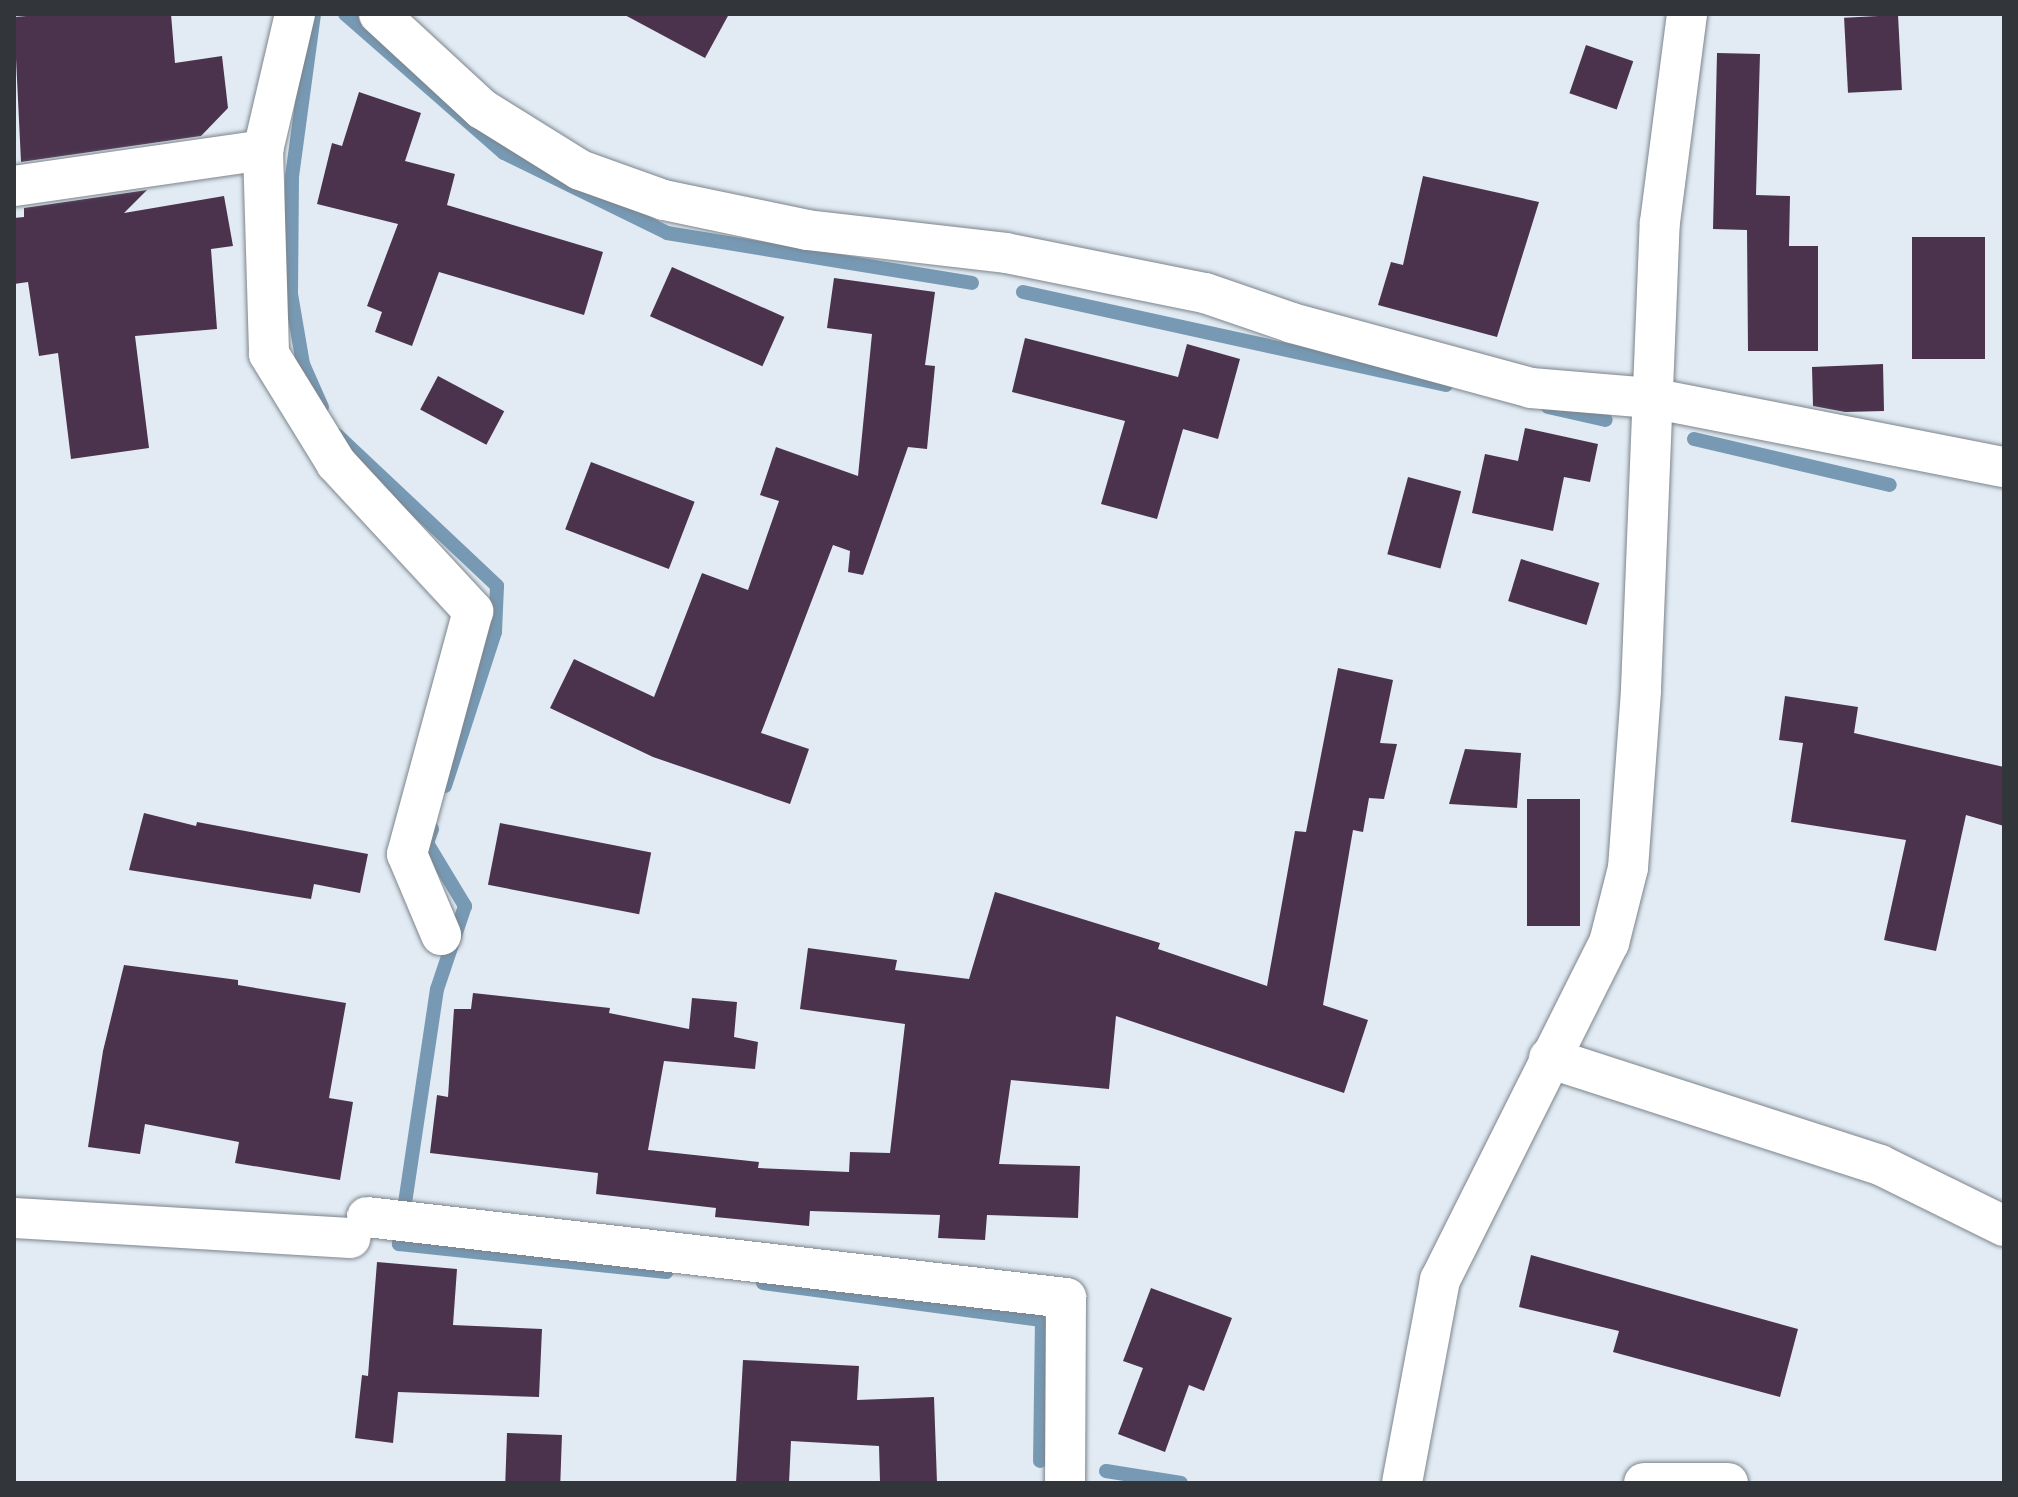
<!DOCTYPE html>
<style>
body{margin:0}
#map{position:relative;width:2018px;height:1497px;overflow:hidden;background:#e2ebf3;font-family:Montserrat,sans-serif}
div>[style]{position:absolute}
.stream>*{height:14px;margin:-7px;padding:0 7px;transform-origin:7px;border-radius:7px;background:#7799b4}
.building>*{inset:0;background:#4b334e;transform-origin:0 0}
.roads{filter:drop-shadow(0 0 2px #7c848c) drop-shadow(0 0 2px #7c848c)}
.street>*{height:40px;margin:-20px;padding:0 20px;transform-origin:20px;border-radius:20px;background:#fff}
span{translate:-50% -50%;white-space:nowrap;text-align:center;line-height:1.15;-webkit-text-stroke:8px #e2ebf3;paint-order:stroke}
.frame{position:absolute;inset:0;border:16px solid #323539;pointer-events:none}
</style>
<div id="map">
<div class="stream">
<i style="left:314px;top:14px;width:164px;rotate:97.7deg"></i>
<i style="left:292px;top:177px;width:117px;rotate:90.5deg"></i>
<i style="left:291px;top:294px;width:71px;rotate:80.3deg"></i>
<i style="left:303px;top:364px;width:47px;rotate:66.2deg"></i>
<i style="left:345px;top:14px;width:211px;rotate:41.2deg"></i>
<i style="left:504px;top:153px;width:182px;rotate:26.1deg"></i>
<i style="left:667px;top:233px;width:309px;rotate:9.3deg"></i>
<i style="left:1023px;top:292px;width:433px;rotate:12.4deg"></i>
<i style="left:1548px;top:407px;width:59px;rotate:12.6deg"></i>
<i style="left:337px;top:435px;width:220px;rotate:43.3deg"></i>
<i style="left:497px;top:586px;width:46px;rotate:92.5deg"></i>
<i style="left:495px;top:632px;width:162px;rotate:108deg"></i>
<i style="left:1694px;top:439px;width:201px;rotate:13.2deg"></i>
<i style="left:432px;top:829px;width:15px;rotate:110deg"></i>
<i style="left:427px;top:843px;width:74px;rotate:58.9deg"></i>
<i style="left:465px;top:906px;width:88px;rotate:108.6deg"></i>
<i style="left:437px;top:989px;width:258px;rotate:98.5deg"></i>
<i style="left:399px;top:1244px;width:269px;rotate:6deg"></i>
<i style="left:763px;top:1283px;width:281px;rotate:7.6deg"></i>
<i style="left:1042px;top:1320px;width:141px;rotate:90.8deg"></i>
<i style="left:1106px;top:1471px;width:76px;rotate:9.1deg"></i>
</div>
<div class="building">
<i style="clip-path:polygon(52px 14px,171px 14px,175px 63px,222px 56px,228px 108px,201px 136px,21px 162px,14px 17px)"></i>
<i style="clip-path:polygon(623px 14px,729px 14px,705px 58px)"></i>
<i style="left:1898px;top:15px;width:75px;height:54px;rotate:87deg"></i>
<i style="left:1586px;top:45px;width:50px;height:51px;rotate:19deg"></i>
<i style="clip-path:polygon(1717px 53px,1760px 54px,1756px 195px,1790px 196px,1789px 246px,1818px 246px,1818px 351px,1748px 351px,1747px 230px,1713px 229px)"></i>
<i style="clip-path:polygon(359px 92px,421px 113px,405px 161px,455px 174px,447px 205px,603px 252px,584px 315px,439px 272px,412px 346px,375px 332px,382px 312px,367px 306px,398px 224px,317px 204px,332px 143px,342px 146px)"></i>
<i style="clip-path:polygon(1423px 176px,1539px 202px,1497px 337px,1378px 305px,1391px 262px,1403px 265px)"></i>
<i style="clip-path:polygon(147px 190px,124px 213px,224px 196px,233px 246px,211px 249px,217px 329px,135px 336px,149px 448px,71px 459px,58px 353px,39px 356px,28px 282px,14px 284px,14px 218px,24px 217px,24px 208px)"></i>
<i style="left:1912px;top:237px;width:73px;height:122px"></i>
<i style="left:672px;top:267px;width:123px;height:54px;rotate:24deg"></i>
<i style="clip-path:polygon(834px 278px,935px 292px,925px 365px,935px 366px,927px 449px,908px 447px,863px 575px,848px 572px,850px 551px,833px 545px,761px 733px,809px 749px,790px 804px,653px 757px,550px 708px,574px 659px,654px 697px,702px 573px,748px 590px,779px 501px,760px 495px,776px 447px,858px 476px,872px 334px,827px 328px)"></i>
<i style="clip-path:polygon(1025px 338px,1178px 377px,1187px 344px,1240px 359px,1218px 439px,1183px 429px,1157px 519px,1101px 504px,1125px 421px,1012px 392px)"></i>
<i style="clip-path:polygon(1883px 364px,1884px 411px,1845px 412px,1813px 406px,1812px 367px)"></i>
<i style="left:438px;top:376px;width:75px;height:38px;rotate:28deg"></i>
<i style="clip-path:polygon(1525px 428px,1598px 444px,1590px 482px,1564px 477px,1553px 531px,1472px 513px,1485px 454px,1518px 461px)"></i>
<i style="left:591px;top:462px;width:111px;height:72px;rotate:21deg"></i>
<i style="left:1408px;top:477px;width:55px;height:80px;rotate:15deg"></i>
<i style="left:1521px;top:559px;width:82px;height:44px;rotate:17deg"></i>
<i style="clip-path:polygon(1338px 668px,1393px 680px,1380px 743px,1397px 744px,1384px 799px,1369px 798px,1363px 832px,1353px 830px,1323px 1005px,1368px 1020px,1344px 1093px,1116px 1016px,1109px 1089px,1011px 1080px,999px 1164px,1080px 1166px,1078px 1218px,987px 1215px,985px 1240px,938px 1238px,940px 1215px,810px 1211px,809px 1226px,715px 1217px,716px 1208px,596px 1194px,598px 1173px,430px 1153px,437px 1095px,448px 1097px,454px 1009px,471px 1009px,473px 993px,610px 1008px,609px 1013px,689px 1029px,692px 998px,737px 1002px,734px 1037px,758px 1042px,755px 1069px,664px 1061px,648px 1150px,759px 1162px,758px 1168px,849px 1172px,850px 1152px,890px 1153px,905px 1024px,800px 1009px,808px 948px,897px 960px,895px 970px,969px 979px,995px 892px,1160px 943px,1158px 949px,1267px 986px,1295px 831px,1306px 832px)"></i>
<i style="clip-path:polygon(1785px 696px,1858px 707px,1854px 733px,2004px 767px,2004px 826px,1966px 815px,1936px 951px,1884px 940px,1906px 840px,1791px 822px,1803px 743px,1779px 740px)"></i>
<i style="clip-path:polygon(1465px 749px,1521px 753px,1517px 808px,1449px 804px)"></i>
<i style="left:1580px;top:799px;width:127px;height:53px;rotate:90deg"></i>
<i style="clip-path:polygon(144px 813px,196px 826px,197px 822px,368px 854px,360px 893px,314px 884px,311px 899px,129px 870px)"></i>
<i style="left:500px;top:823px;width:154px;height:63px;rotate:11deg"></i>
<i style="clip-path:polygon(124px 965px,238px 980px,238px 985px,346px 1003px,329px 1098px,353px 1102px,340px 1180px,235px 1163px,239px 1142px,145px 1124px,140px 1154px,88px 1147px,103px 1051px)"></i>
<i style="clip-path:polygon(1531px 1255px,1798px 1329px,1780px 1397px,1613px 1352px,1619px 1331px,1519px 1307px)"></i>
<i style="clip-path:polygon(377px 1262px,457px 1269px,453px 1325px,542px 1329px,539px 1397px,398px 1392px,393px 1443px,355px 1438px,362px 1375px,368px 1376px)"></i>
<i style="clip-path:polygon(1151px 1288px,1232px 1318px,1204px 1391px,1189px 1385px,1165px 1452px,1118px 1434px,1143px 1368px,1123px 1361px)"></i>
<i style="clip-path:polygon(743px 1360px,859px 1366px,857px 1400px,934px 1397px,937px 1483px,880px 1483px,879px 1446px,791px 1441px,789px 1483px,736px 1483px)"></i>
<i style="left:507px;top:1433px;width:55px;height:50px;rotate:2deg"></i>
</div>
<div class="roads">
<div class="street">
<i style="left:295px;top:14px;width:140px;rotate:103.2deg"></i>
<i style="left:263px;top:150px;width:204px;rotate:88.3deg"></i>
<i style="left:269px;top:354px;width:128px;rotate:58.4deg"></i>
<i style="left:336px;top:463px;width:202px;rotate:47.2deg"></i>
<i style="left:473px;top:611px;width:252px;rotate:105.2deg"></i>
<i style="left:407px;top:854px;width:88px;rotate:67.2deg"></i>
<i style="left:379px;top:14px;width:140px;rotate:42.7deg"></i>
<i style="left:482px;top:109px;width:115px;rotate:31.9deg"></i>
<i style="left:580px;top:170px;width:89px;rotate:19.7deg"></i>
<i style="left:664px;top:200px;width:146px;rotate:11.8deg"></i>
<i style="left:807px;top:230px;width:200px;rotate:6.6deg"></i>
<i style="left:1006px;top:253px;width:203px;rotate:11.4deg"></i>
<i style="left:1205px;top:293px;width:92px;rotate:19deg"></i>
<i style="left:1292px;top:323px;width:248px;rotate:15.2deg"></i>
<i style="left:1531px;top:388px;width:120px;rotate:4.8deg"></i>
<i style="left:1651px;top:398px;width:360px;rotate:11.1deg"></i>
<i style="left:14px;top:186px;width:252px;rotate:-8.2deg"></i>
<i style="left:1549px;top:1058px;width:348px;rotate:17.9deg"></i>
<i style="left:1880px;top:1165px;width:138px;rotate:26.2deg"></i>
<i style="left:367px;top:1217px;width:704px;rotate:6.61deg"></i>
<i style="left:1066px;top:1298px;width:185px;rotate:90.3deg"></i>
<i style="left:14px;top:1218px;width:337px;rotate:3.4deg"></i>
<i style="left:1402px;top:1483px;width:207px;rotate:-79.4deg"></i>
<i style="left:1440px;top:1280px;width:377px;rotate:-63.4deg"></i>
<i style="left:1609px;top:943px;width:77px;rotate:-75.8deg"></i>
<i style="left:1628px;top:868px;width:179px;rotate:-85.8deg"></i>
<i style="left:1641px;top:689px;width:467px;rotate:-87.7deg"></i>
<i style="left:1660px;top:222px;width:210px;rotate:-82.6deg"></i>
<i style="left:1644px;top:1483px;width:84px"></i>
</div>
</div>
<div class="frame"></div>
</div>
